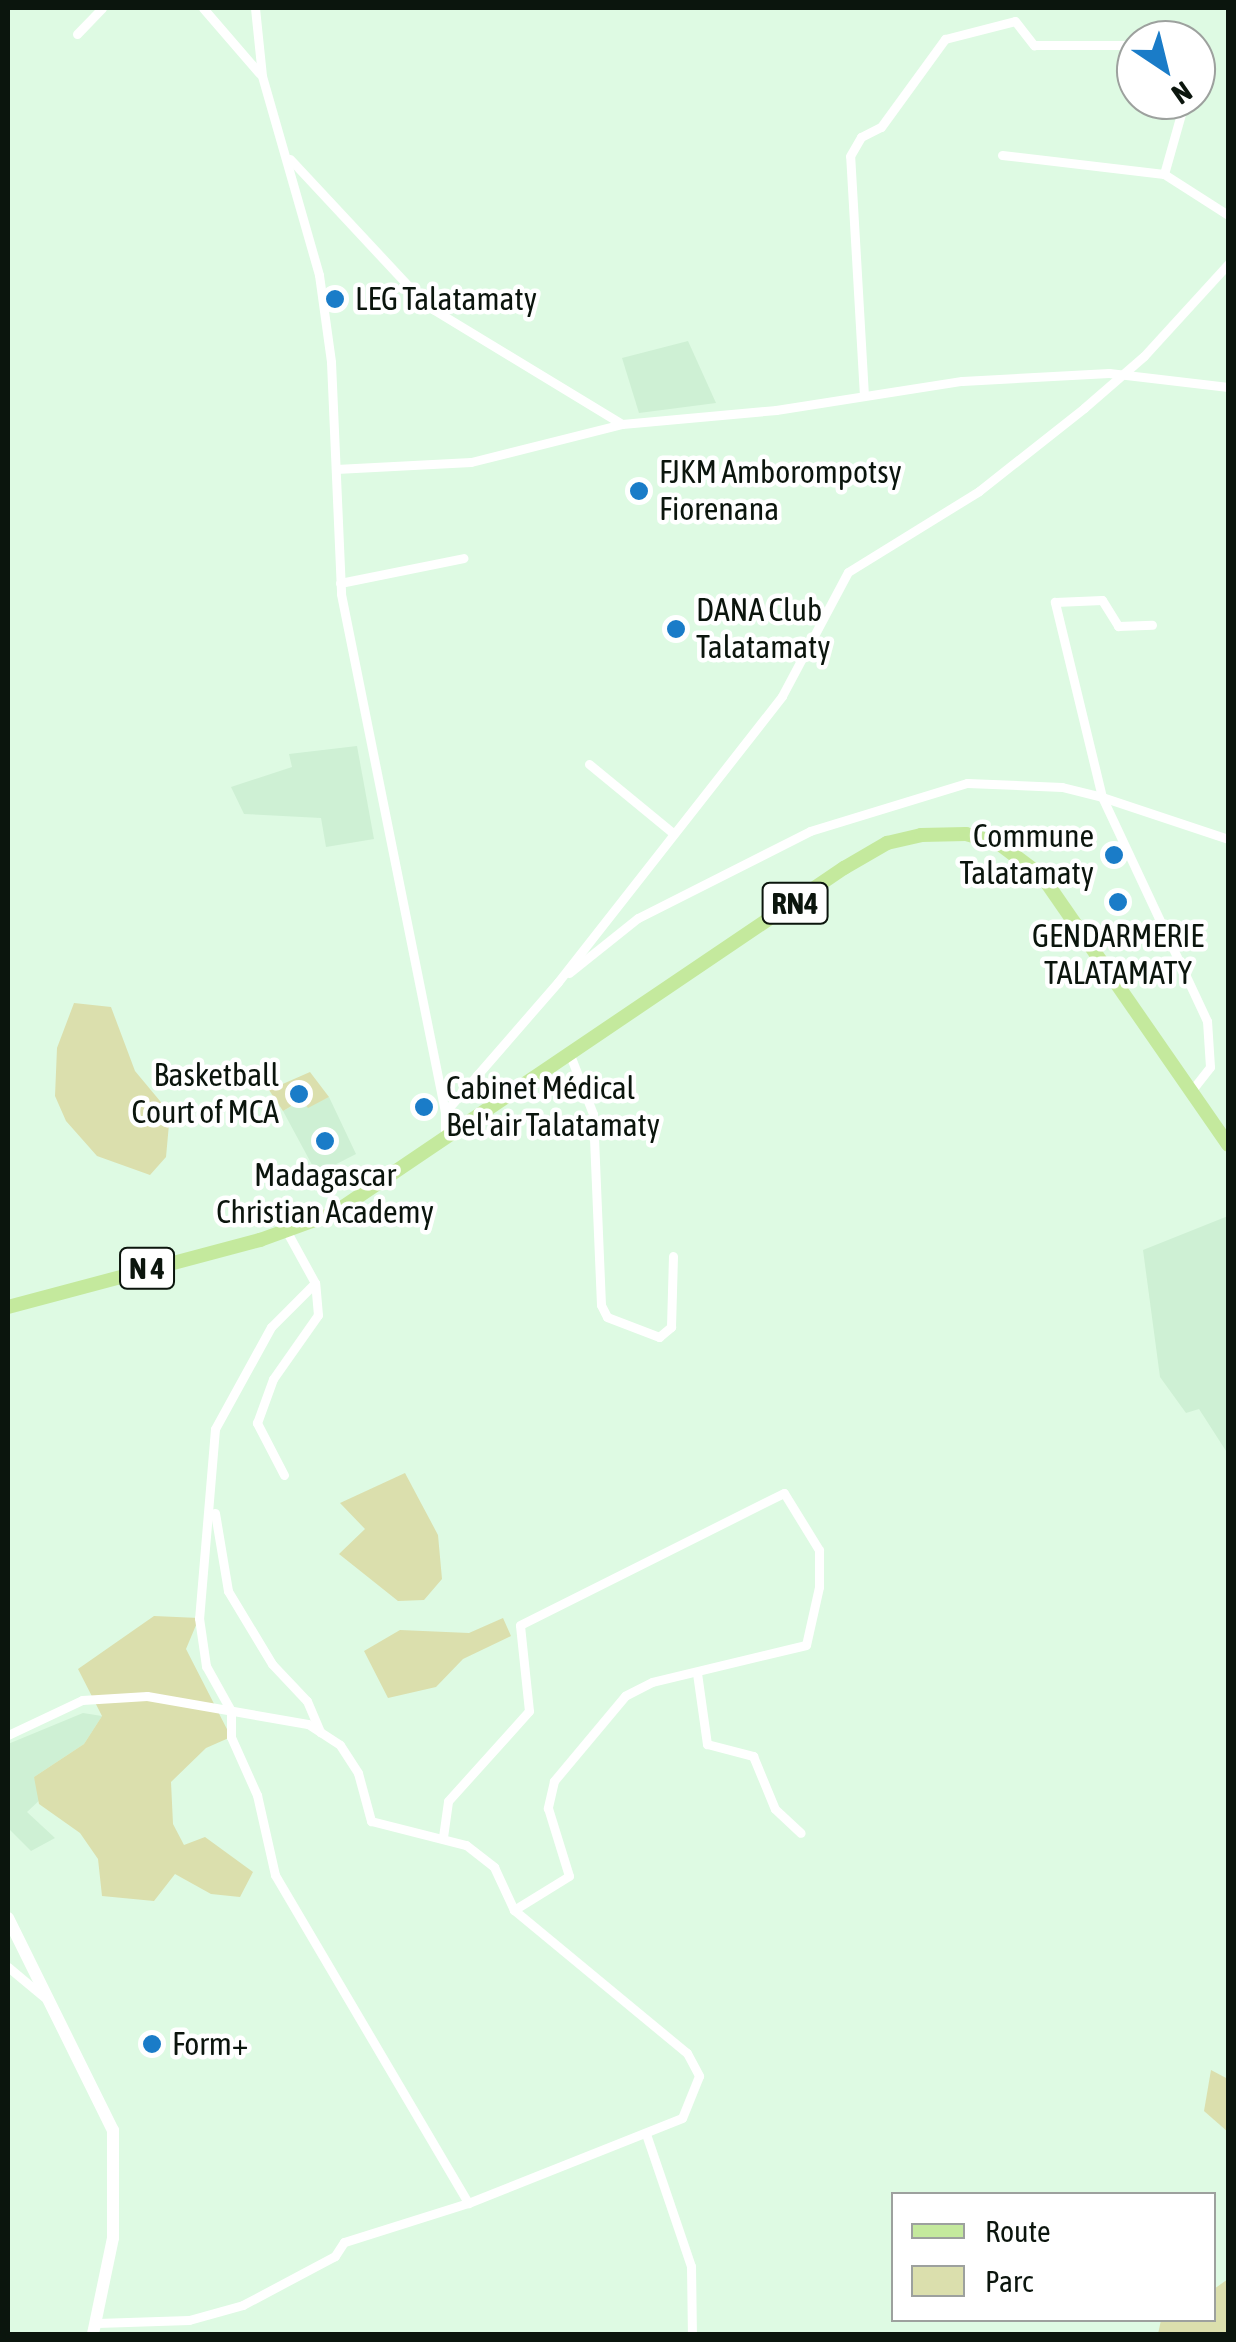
<!DOCTYPE html>
<meta charset="utf-8">
<style>
body{margin:0}
#map{position:relative;width:1236px;height:2342px;overflow:hidden;background:#defae3;font-family:"Asap Condensed",sans-serif}
div>[style]{position:absolute}
.built>*{inset:0;background:#cef0d4}
.green>*{inset:0;background:#dbdfad}
.minor>*{height:9px;margin:-4.5px;padding:0 4.5px;transform-origin:4.5px;border-radius:4.5px;background:#fff}
.secondary>*{height:12px;margin:-6px;padding:0 6px;transform-origin:6px;border-radius:6px;background:#fff}
.primary>*{height:14px;margin:-7px;padding:0 7px;transform-origin:7px;border-radius:7px;background:#c4e99d}
.dots>*{width:28px;height:28px;translate:-50% -50%;box-sizing:border-box;border:5px solid #fff;border-radius:50%}
span{translate:-50% -50%;white-space:nowrap;text-align:center;line-height:1.15;-webkit-text-stroke:9px #fff;paint-order:stroke}
.shield-label span{padding:2px 8px;background:#fff;border:2px solid;border-radius:8px;-webkit-text-stroke-width:0}
.shield-label{font-size:30px;color:#0b150d;font-weight:700}
.poi-label{font-size:32px;color:#0b150d}
.left{translate:0 -50%;text-align:left}
.right{translate:-100% -50%;text-align:right}
.frame{position:absolute;inset:0;border:10px solid #0b150d;pointer-events:none}
.legend{position:absolute;left:891px;top:2192px;width:325px;height:130px;box-sizing:border-box;background:#fff;border:2px solid #9da19e;margin:0;padding:12px 18px;list-style:none;font-size:30px;color:#0b150d}
.legend li{display:flex;align-items:center;gap:20px;height:50px}
.legend b{width:50px;border:2px solid #9da19e}
.north{position:absolute;left:1116px;top:20px;width:100px;height:100px;box-sizing:border-box;background:#fff;border:2px solid #9da19e;border-radius:50%;rotate:145deg;font-size:28px;font-weight:700;line-height:40px;text-align:center;color:#0b150d}
.north::after{content:'';display:block;margin:auto;width:35px;height:45px;background:#1a7cc8;clip-path:polygon(50% 0,100% 100%,50% 72%,0 100%)}
</style>
<div id="map">
<div class="built">
<i style="clip-path:polygon(688px 341px,716px 403px,639px 413px,622px 358px)"></i>
<i style="clip-path:polygon(357px 746px,374px 839px,326px 847px,321px 818px,244px 814px,231px 787px,292px 767px,289px 754px)"></i>
<i style="clip-path:polygon(329px 1097px,356px 1154px,317px 1174px,283px 1111px,303px 1100px,308px 1107px)"></i>
<i style="clip-path:polygon(1228px 1216px,1228px 1454px,1199px 1409px,1186px 1413px,1160px 1377px,1143px 1250px)"></i>
<i style="clip-path:polygon(83px 1713px,102px 1716px,84px 1744px,34px 1777px,44px 1796px,27px 1812px,55px 1838px,31px 1851px,8px 1828px,8px 1744px)"></i>
</div>
<div class="green">
<i style="clip-path:polygon(74px 1003px,111px 1007px,135px 1071px,170px 1113px,166px 1157px,150px 1175px,97px 1156px,66px 1121px,55px 1096px,57px 1048px)"></i>
<i style="clip-path:polygon(310px 1072px,329px 1097px,308px 1108px,302px 1100px,283px 1111px,269px 1090px)"></i>
<i style="clip-path:polygon(405px 1473px,438px 1535px,442px 1579px,424px 1600px,398px 1601px,339px 1554px,365px 1529px,340px 1503px)"></i>
<i style="clip-path:polygon(154px 1616px,199px 1618px,186px 1649px,231px 1737px,206px 1748px,171px 1782px,173px 1824px,184px 1845px,205px 1837px,253px 1872px,240px 1897px,211px 1894px,175px 1874px,154px 1901px,102px 1896px,98px 1859px,80px 1833px,39px 1804px,34px 1777px,84px 1744px,102px 1716px,78px 1669px)"></i>
<i style="clip-path:polygon(503px 1618px,511px 1636px,463px 1659px,436px 1687px,388px 1698px,364px 1651px,400px 1630px,469px 1633px)"></i>
<i style="clip-path:polygon(1211px 2070px,1228px 2079px,1228px 2132px,1204px 2111px)"></i>
<i style="clip-path:polygon(1228px 2279px,1228px 2334px,1158px 2334px,1161px 2320px,1214px 2320px,1214px 2289px)"></i>
</div>
<div class="minor">
<i style="left:203px;top:8px;width:87px;rotate:49.2deg"></i>
<i style="left:255px;top:8px;width:68px;rotate:84.1deg"></i>
<i style="left:262px;top:76px;width:207px;rotate:74deg"></i>
<i style="left:319px;top:275px;width:88px;rotate:82.1deg"></i>
<i style="left:331px;top:362px;width:232px;rotate:87.5deg"></i>
<i style="left:341px;top:594px;width:528px;rotate:78.65deg"></i>
<i style="left:77px;top:34px;width:36px;rotate:-46deg"></i>
<i style="left:1196px;top:42px;width:9px;rotate:90deg"></i>
<i style="left:1002px;top:155px;width:163px;rotate:6.7deg"></i>
<i style="left:1164px;top:174px;width:76px;rotate:32.6deg"></i>
<i style="left:290px;top:159px;width:200px;rotate:47deg"></i>
<i style="left:426px;top:305px;width:229px;rotate:31.3deg"></i>
<i style="left:622px;top:424px;width:155px;rotate:-5.2deg"></i>
<i style="left:776px;top:410px;width:188px;rotate:-8.9deg"></i>
<i style="left:962px;top:381px;width:147px;rotate:-3.1deg"></i>
<i style="left:1109px;top:373px;width:120px;rotate:6.7deg"></i>
<i style="left:1164px;top:174px;width:77px;rotate:-74.2deg"></i>
<i style="left:864px;top:396px;width:240px;rotate:-93.3deg"></i>
<i style="left:850px;top:156px;width:22px;rotate:-60deg"></i>
<i style="left:861px;top:137px;width:22px;rotate:-27deg"></i>
<i style="left:881px;top:127px;width:109px;rotate:-54deg"></i>
<i style="left:945px;top:39px;width:72px;rotate:-14.4deg"></i>
<i style="left:1015px;top:21px;width:31px;rotate:52deg"></i>
<i style="left:1034px;top:45px;width:102px"></i>
<i style="left:336px;top:469px;width:135px;rotate:-3deg"></i>
<i style="left:471px;top:462px;width:156px;rotate:-14.1deg"></i>
<i style="left:340px;top:583px;width:126px;rotate:-11.4deg"></i>
<i style="left:589px;top:764px;width:109px;rotate:39.4deg"></i>
<i style="left:1102px;top:797px;width:201px;rotate:-103.6deg"></i>
<i style="left:1055px;top:602px;width:47px;rotate:-2.4deg"></i>
<i style="left:1102px;top:600px;width:31px;rotate:58deg"></i>
<i style="left:1118px;top:626px;width:34px;rotate:-2deg"></i>
<i style="left:569px;top:973px;width:88px;rotate:-38.6deg"></i>
<i style="left:638px;top:918px;width:193px;rotate:-26.8deg"></i>
<i style="left:810px;top:831px;width:164px;rotate:-17deg"></i>
<i style="left:967px;top:783px;width:95px;rotate:2.4deg"></i>
<i style="left:1062px;top:787px;width:41px;rotate:14deg"></i>
<i style="left:570px;top:1055px;width:63px;rotate:68.7deg"></i>
<i style="left:593px;top:1114px;width:191px;rotate:87.6deg"></i>
<i style="left:601px;top:1305px;width:13px;rotate:63deg"></i>
<i style="left:607px;top:1317px;width:56px;rotate:21deg"></i>
<i style="left:659px;top:1337px;width:16px;rotate:-40deg"></i>
<i style="left:671px;top:1327px;width:71px;rotate:-88.4deg"></i>
<i style="left:1192px;top:1090px;width:29px;rotate:-52deg"></i>
<i style="left:1210px;top:1067px;width:46px;rotate:-93.7deg"></i>
<i style="left:1207px;top:1021px;width:247px;rotate:-115.1deg"></i>
<i style="left:1102px;top:797px;width:133px;rotate:18.4deg"></i>
<i style="left:445px;top:1139px;width:27px;rotate:-90deg"></i>
<i style="left:445px;top:1112px;width:172px;rotate:-49deg"></i>
<i style="left:558px;top:982px;width:363px;rotate:-51.9deg"></i>
<i style="left:782px;top:696px;width:140px;rotate:-62deg"></i>
<i style="left:848px;top:572px;width:154px;rotate:-31.7deg"></i>
<i style="left:979px;top:491px;width:134px;rotate:-38.3deg"></i>
<i style="left:1084px;top:408px;width:79px;rotate:-40.9deg"></i>
<i style="left:1144px;top:356px;width:125px;rotate:-47.6deg"></i>
<i style="left:287px;top:1232px;width:58px;rotate:61.2deg"></i>
<i style="left:315px;top:1283px;width:62px;rotate:135deg"></i>
<i style="left:271px;top:1327px;width:116px;rotate:118.8deg"></i>
<i style="left:215px;top:1429px;width:190px;rotate:94.8deg"></i>
<i style="left:199px;top:1618px;width:49px;rotate:81.7deg"></i>
<i style="left:206px;top:1666px;width:51px;rotate:60.9deg"></i>
<i style="left:231px;top:1711px;width:26px;rotate:90deg"></i>
<i style="left:231px;top:1737px;width:64px;rotate:65.9deg"></i>
<i style="left:257px;top:1795px;width:82px;rotate:77.3deg"></i>
<i style="left:275px;top:1875px;width:381px;rotate:59.5deg"></i>
<i style="left:284px;top:1475px;width:59px;rotate:-117.4deg"></i>
<i style="left:257px;top:1423px;width:47px;rotate:-70deg"></i>
<i style="left:273px;top:1379px;width:78px;rotate:-54.9deg"></i>
<i style="left:318px;top:1315px;width:32px;rotate:-95deg"></i>
<i style="left:215px;top:1513px;width:79px;rotate:80.5deg"></i>
<i style="left:228px;top:1591px;width:85px;rotate:58.9deg"></i>
<i style="left:272px;top:1664px;width:51px;rotate:46.6deg"></i>
<i style="left:307px;top:1701px;width:34px;rotate:67deg"></i>
<i style="left:697px;top:1673px;width:72px;rotate:82deg"></i>
<i style="left:707px;top:1744px;width:48px;rotate:14.6deg"></i>
<i style="left:753px;top:1756px;width:57px;rotate:67.5deg"></i>
<i style="left:775px;top:1809px;width:35px;rotate:43deg"></i>
<i style="left:8px;top:1735px;width:82px;rotate:-25.3deg"></i>
<i style="left:82px;top:1700px;width:65px;rotate:-3.5deg"></i>
<i style="left:147px;top:1696px;width:163px;rotate:9.9deg"></i>
<i style="left:308px;top:1724px;width:38px;rotate:33deg"></i>
<i style="left:340px;top:1745px;width:33px;rotate:57deg"></i>
<i style="left:358px;top:1773px;width:50px;rotate:74.8deg"></i>
<i style="left:371px;top:1821px;width:98px;rotate:14.2deg"></i>
<i style="left:466px;top:1845px;width:36px;rotate:38deg"></i>
<i style="left:494px;top:1867px;width:47px;rotate:65.1deg"></i>
<i style="left:514px;top:1910px;width:224px;rotate:39.6deg"></i>
<i style="left:687px;top:2053px;width:26px;rotate:62deg"></i>
<i style="left:699px;top:2076px;width:45px;rotate:112deg"></i>
<i style="left:682px;top:2118px;width:230px;rotate:158.3deg"></i>
<i style="left:468px;top:2203px;width:130px;rotate:162.5deg"></i>
<i style="left:344px;top:2242px;width:17px;rotate:123deg"></i>
<i style="left:335px;top:2256px;width:104px;rotate:152deg"></i>
<i style="left:243px;top:2305px;width:56px;rotate:164.5deg"></i>
<i style="left:189px;top:2320px;width:92px;rotate:178.1deg"></i>
<i style="left:443px;top:1837px;width:36px;rotate:-82deg"></i>
<i style="left:448px;top:1801px;width:121px;rotate:-48deg"></i>
<i style="left:529px;top:1711px;width:86px;rotate:-96deg"></i>
<i style="left:520px;top:1625px;width:295px;rotate:-26.6deg"></i>
<i style="left:784px;top:1493px;width:67px;rotate:58.4deg"></i>
<i style="left:819px;top:1550px;width:37px;rotate:90deg"></i>
<i style="left:819px;top:1587px;width:59px;rotate:102.6deg"></i>
<i style="left:806px;top:1645px;width:158px;rotate:166.5deg"></i>
<i style="left:652px;top:1682px;width:30px;rotate:153deg"></i>
<i style="left:625px;top:1696px;width:111px;rotate:129.9deg"></i>
<i style="left:554px;top:1781px;width:28px;rotate:103deg"></i>
<i style="left:548px;top:1808px;width:71px;rotate:72.8deg"></i>
<i style="left:569px;top:1876px;width:65px;rotate:148.3deg"></i>
<i style="left:8px;top:1967px;width:47px;rotate:39.8deg"></i>
<i style="left:646px;top:2134px;width:139px;rotate:71.2deg"></i>
<i style="left:691px;top:2266px;width:68px;rotate:89.2deg"></i>
</div>
<div class="secondary">
<i style="left:8px;top:1918px;width:237px;rotate:63.7deg"></i>
<i style="left:113px;top:2130px;width:108px;rotate:90deg"></i>
<i style="left:113px;top:2238px;width:98px;rotate:101.8deg"></i>
</div>
<div class="primary">
<i style="left:8px;top:1307px;width:261px;rotate:-14.9deg"></i>
<i style="left:260px;top:1240px;width:79px;rotate:-20deg"></i>
<i style="left:334px;top:1213px;width:616px;rotate:-34.08deg"></i>
<i style="left:844px;top:868px;width:50px;rotate:-30.2deg"></i>
<i style="left:887px;top:843px;width:35px;rotate:-13deg"></i>
<i style="left:921px;top:835px;width:45px;rotate:-1.3deg"></i>
<i style="left:966px;top:834px;width:33px;rotate:16deg"></i>
<i style="left:998px;top:843px;width:55px;rotate:36.9deg"></i>
<i style="left:1042px;top:876px;width:327px;rotate:55.3deg"></i>
</div>
<div class="dots">
<i style="left:335px;top:299px;background:#1a7cc8"></i>
<i style="left:639px;top:491px;background:#1a7cc8"></i>
<i style="left:676px;top:629px;background:#1a7cc8"></i>
<i style="left:1114px;top:855px;background:#1a7cc8"></i>
<i style="left:1118px;top:902px;background:#1a7cc8"></i>
<i style="left:299px;top:1094px;background:#1a7cc8"></i>
<i style="left:424px;top:1107px;background:#1a7cc8"></i>
<i style="left:325px;top:1141px;background:#1a7cc8"></i>
<i style="left:152px;top:2044px;background:#1a7cc8"></i>
</div>
<div class="shield-label">
<span style="left:795px;top:903px">RN4</span>
<span style="left:147px;top:1268px">N 4</span>
</div>
<div class="poi-label">
<span class="left" style="left:355px;top:299px">LEG Talatamaty</span>
<span class="left" style="left:659px;top:491px">FJKM Amborompotsy<br>Fiorenana</span>
<span class="left" style="left:696px;top:629px">DANA Club<br>Talatamaty</span>
<span class="right" style="left:1094px;top:855px">Commune<br>Talatamaty</span>
<span style="left:1118px;top:955px">GENDARMERIE<br>TALATAMATY</span>
<span class="right" style="left:279px;top:1094px">Basketball<br>Court of MCA</span>
<span class="left" style="left:446px;top:1107px">Cabinet Médical<br>Bel'air Talatamaty</span>
<span style="left:325px;top:1194px">Madagascar<br>Christian Academy</span>
<span class="left" style="left:172px;top:2044px">Form+</span>
</div>
<div class="frame"></div>
<ul class="legend">
<li><b style="height:12px;background:#c4e99d"></b>Route</li>
<li><b style="height:28px;background:#dbdfad"></b>Parc</li>
</ul>
<div class="north">N</div>
</div>
